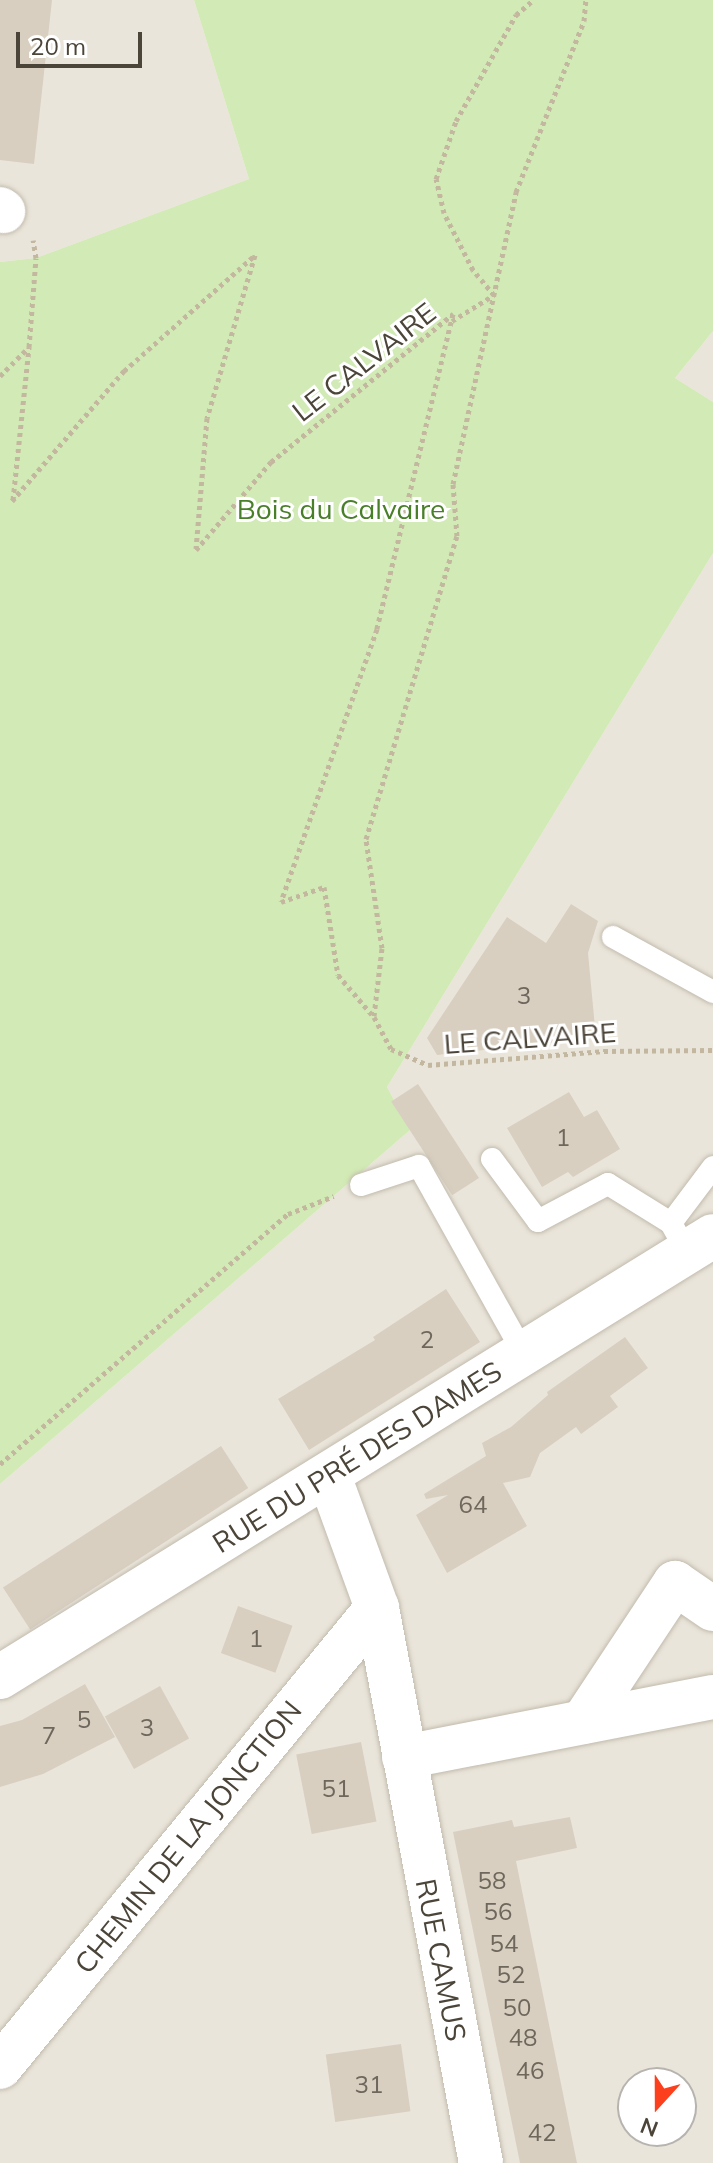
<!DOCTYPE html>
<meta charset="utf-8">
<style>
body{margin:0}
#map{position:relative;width:713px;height:2163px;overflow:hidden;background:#f6f3ec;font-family:Mulish,sans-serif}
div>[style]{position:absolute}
.residential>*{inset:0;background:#eae5da}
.green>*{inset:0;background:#d2eab5}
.building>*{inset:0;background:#d8cfc1;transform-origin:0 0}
.path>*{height:5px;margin-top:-2.5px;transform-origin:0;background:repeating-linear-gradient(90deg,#c4b79f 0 4px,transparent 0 8px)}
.roads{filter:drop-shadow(0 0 2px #c2bbae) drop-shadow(0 0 2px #c2bbae)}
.service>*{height:22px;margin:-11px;padding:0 11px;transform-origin:11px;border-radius:11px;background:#fff}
.minor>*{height:44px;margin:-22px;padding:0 22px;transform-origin:22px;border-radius:22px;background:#fff}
span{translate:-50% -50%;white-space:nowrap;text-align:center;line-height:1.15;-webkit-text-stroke:6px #fff;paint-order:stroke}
.number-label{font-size:24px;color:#6e675b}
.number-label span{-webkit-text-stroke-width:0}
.street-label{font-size:28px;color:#4b4439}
.park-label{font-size:28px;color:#4a7f2a}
.north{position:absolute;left:617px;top:2067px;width:80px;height:80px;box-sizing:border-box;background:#fff;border:2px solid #b7b4b0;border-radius:50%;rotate:201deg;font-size:22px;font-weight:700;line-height:32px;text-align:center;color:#4b4439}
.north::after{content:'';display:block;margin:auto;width:28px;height:36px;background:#fc3f1d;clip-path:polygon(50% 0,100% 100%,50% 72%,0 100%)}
.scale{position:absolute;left:16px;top:32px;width:126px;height:36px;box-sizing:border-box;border:4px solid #4b4439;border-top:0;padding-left:10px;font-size:24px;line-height:28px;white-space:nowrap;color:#4b4439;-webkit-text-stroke:6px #fff;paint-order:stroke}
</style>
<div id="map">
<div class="residential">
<i style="clip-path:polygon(0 0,194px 0,249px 179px,36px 258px,0 262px)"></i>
<i style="clip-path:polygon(713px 331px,713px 402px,675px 378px)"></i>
<i style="clip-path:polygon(evenodd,713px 553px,713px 2163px,0 2163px,0 1484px,410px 1130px,387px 1087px,713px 553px,633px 2083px,681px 2083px,681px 2131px,633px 2131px,633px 2083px)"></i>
</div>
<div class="green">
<i style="clip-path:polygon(194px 0,713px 0,713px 331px,675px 378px,713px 402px,713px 553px,387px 1087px,410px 1130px,0 1484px,0 262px,36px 258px,249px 179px)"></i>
</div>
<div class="building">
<i style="clip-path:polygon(0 0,52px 0,34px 164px,0 160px)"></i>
<i style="clip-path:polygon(571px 904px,598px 921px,588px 953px,596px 1038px,437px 1055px,427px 1038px,507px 917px,546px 943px)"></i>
<i style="left:418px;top:1084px;width:112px;height:32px;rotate:57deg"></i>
<i style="clip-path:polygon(569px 1092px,584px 1117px,597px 1110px,620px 1149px,573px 1177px,568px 1172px,542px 1187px,507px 1128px)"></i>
<i style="clip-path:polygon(446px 1289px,480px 1342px,309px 1450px,278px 1399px,375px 1340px,373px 1337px)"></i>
<i style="clip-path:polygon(625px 1337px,648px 1368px,610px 1396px,618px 1407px,581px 1434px,576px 1427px,540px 1453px,530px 1477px,503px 1483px,527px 1526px,447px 1573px,416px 1515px,448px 1495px,426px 1499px,424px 1494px,486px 1456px,482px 1443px,511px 1427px,548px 1395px,547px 1392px)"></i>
<i style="left:221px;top:1446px;width:50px;height:260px;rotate:57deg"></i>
<i style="left:238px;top:1606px;width:58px;height:50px;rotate:20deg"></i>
<i style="clip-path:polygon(85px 1684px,115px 1737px,43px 1774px,0 1787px,0 1726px,22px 1720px)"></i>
<i style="left:160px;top:1686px;width:60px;height:63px;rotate:61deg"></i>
<i style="left:361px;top:1742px;width:81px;height:66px;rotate:79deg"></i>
<i style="clip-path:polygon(570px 1817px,577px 1848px,516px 1861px,577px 2163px,520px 2163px,453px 1832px,512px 1820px,514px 1827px)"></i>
<i style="left:401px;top:2044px;width:68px;height:76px;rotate:82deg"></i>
</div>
<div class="path">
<i style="left:452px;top:321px;width:49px;rotate:-31.8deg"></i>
<i style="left:494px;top:295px;width:33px;rotate:-130deg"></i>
<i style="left:473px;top:270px;width:64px;rotate:-117deg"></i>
<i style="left:444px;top:213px;width:35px;rotate:-103deg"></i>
<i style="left:436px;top:179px;width:61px;rotate:-71deg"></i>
<i style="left:456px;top:121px;width:122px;rotate:-60.5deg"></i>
<i style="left:516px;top:15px;width:23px;rotate:-41deg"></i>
<i style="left:0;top:376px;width:41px;rotate:-45deg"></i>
<i style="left:13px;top:500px;width:154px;rotate:-84deg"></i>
<i style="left:29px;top:347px;width:89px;rotate:-85.5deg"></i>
<i style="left:36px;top:258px;width:18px;rotate:-99deg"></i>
<i style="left:12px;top:501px;width:172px;rotate:-49.3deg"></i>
<i style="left:124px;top:371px;width:175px;rotate:-41.5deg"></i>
<i style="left:255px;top:255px;width:170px;rotate:106.4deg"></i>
<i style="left:207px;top:418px;width:131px;rotate:94.8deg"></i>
<i style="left:196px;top:550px;width:116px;rotate:-49.6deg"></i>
<i style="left:271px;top:462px;width:235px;rotate:-39.1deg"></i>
<i style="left:453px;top:314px;width:324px;rotate:103.6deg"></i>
<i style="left:377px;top:629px;width:289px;rotate:109.4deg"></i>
<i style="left:281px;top:902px;width:46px;rotate:-19.2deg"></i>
<i style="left:324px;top:887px;width:89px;rotate:81deg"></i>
<i style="left:338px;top:975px;width:55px;rotate:49.4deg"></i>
<i style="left:374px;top:1017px;width:36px;rotate:62deg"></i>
<i style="left:391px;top:1049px;width:40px;rotate:23.4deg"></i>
<i style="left:428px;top:1065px;width:177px;rotate:-4.5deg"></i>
<i style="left:604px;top:1051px;width:109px;rotate:-0.5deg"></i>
<i style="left:374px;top:1016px;width:68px;rotate:-83.3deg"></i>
<i style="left:382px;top:948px;width:110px;rotate:-98.4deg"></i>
<i style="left:366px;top:839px;width:316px;rotate:-73.3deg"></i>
<i style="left:457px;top:536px;width:52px;rotate:-94.4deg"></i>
<i style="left:453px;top:484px;width:299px;rotate:-77.8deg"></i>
<i style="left:516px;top:192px;width:184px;rotate:-68.3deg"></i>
<i style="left:584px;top:21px;width:21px;rotate:-85deg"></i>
<i style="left:0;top:1464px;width:381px;rotate:-41deg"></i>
<i style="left:288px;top:1214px;width:49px;rotate:-21.4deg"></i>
</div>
<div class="roads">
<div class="service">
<i style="left:613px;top:937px;width:114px;rotate:28.8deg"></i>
<i style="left:492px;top:1159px;width:77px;rotate:53.4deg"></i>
<i style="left:538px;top:1221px;width:79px;rotate:-27.9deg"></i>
<i style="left:608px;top:1184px;width:74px;rotate:31.8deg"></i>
<i style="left:361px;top:1185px;width:61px;rotate:-18.1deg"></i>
<i style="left:419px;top:1166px;width:215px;rotate:60.8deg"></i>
<i style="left:677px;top:1234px;width:13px;rotate:-119deg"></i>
<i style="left:671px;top:1223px;width:70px;rotate:-53.1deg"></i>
</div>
<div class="minor">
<i style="left:0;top:209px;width:4px;rotate:34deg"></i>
<i style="left:329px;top:1476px;width:140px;rotate:70deg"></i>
<i style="left:377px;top:1608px;width:565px;rotate:79.39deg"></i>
<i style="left:0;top:1677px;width:838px;rotate:-31.74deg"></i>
<i style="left:583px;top:1722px;width:167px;rotate:-56.5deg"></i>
<i style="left:675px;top:1583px;width:46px;rotate:34.4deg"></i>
<i style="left:404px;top:1757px;width:315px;rotate:-11deg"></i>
<i style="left:0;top:2067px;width:594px;rotate:-50.6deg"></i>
</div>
</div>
<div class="number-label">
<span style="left:524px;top:996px">3</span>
<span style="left:563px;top:1138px">1</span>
<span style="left:427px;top:1340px">2</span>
<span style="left:473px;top:1505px">64</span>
<span style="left:256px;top:1639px">1</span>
<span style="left:84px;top:1720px">5</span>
<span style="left:147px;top:1728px">3</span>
<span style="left:49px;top:1736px">7</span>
<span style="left:336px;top:1789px">51</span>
<span style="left:492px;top:1881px">58</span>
<span style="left:498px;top:1912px">56</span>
<span style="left:504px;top:1944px">54</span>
<span style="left:511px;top:1975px">52</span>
<span style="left:517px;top:2008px">50</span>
<span style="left:523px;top:2038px">48</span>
<span style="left:530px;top:2071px">46</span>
<span style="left:369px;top:2085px">31</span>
<span style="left:542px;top:2133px">42</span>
</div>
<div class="street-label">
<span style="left:364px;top:362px;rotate:-38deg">LE CALVAIRE</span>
<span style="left:530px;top:1038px;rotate:-4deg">LE CALVAIRE</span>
<span style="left:357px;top:1457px;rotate:-32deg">RUE DU PRÉ DES DAMES</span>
<span style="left:188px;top:1837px;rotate:-51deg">CHEMIN DE LA JONCTION</span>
<span style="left:441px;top:1960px;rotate:79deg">RUE CAMUS</span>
</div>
<div class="park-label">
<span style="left:341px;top:509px">Bois du Calvaire</span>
</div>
<div class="north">N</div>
<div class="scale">20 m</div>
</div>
